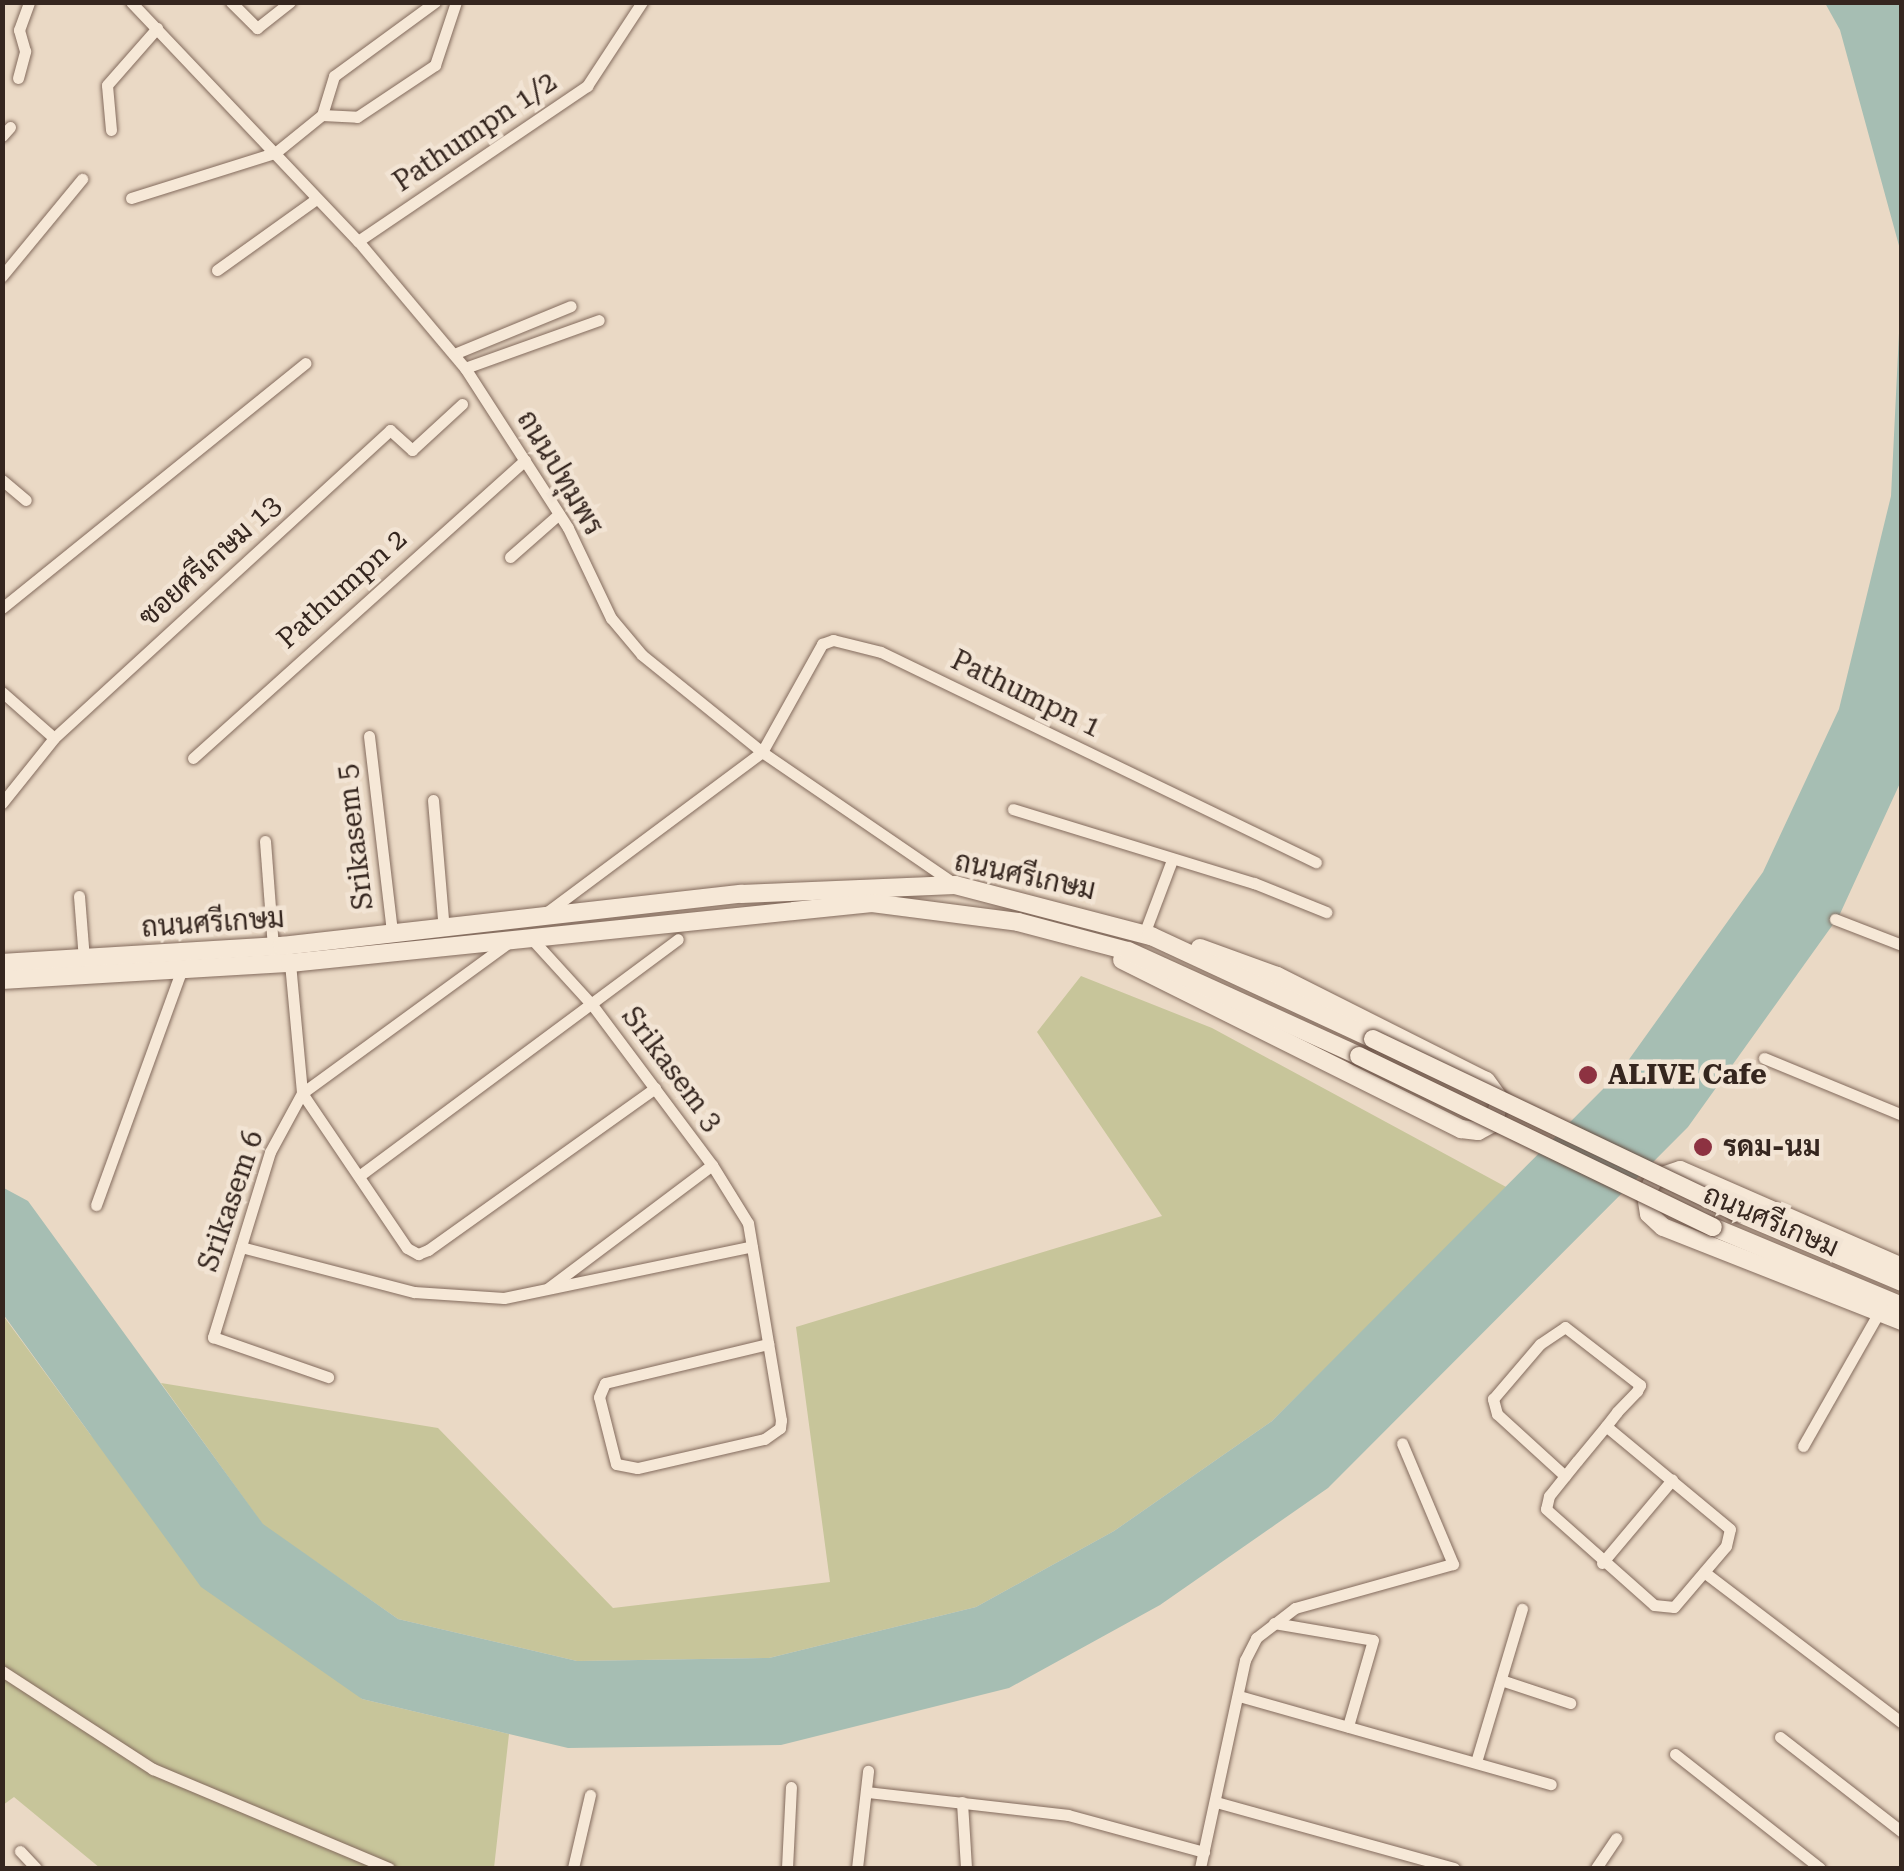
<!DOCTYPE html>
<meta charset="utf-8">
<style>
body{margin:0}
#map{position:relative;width:1904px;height:1871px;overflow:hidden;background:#ead9c5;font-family:"Roboto Serif",Sarabun,serif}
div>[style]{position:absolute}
.green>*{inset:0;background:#c7c59a}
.water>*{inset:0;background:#a6beb3}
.roads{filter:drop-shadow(0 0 2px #836b5d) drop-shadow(0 0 2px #836b5d)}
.minor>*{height:11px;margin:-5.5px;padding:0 5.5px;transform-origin:5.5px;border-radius:5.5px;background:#f6e8d7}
.secondary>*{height:18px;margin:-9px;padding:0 9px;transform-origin:9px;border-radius:9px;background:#f6e8d7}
.bridges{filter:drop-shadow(0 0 2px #654c40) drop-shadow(0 0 2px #654c40)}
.secondary-bridge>*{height:18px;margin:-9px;padding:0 9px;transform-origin:9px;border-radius:9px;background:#f6e8d7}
.dots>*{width:28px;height:28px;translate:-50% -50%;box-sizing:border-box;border:5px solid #f2e4d4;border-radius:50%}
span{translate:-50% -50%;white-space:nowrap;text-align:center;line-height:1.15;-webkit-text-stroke:9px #f2e4d4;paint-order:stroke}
.street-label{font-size:28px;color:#35261f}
.poi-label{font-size:28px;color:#35261f;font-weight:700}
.left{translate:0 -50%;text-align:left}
.frame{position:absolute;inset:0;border:5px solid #35261f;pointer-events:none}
</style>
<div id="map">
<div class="green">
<i style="clip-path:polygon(1081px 976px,1212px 1028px,1508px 1188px,1272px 1421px,1114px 1531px,976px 1607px,769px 1658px,577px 1661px,398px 1619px,263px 1525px,161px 1383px,438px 1428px,613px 1608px,830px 1582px,796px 1327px,1162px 1216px,1037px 1032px)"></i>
<i style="clip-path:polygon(2px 1314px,90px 1434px,362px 1699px,509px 1734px,494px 1868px,100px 1868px,14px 1797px,3px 1805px)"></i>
</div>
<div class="water">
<i style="clip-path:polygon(1825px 3px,1901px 3px,1901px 253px,1840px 30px)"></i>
<i style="clip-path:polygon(1901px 292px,1901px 781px,1839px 916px,1688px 1127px,1328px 1488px,1160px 1605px,1009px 1688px,781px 1745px,568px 1748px,362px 1699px,201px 1587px,3px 1314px,2px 1187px,28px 1201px,263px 1524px,398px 1619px,577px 1661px,769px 1658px,976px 1607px,1114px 1531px,1272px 1421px,1620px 1072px,1763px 872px,1839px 709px,1891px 496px)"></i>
</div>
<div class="roads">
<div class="minor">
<i style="left:131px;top:2px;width:330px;rotate:46.5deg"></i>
<i style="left:358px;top:241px;width:166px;rotate:49.9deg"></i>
<i style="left:465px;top:368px;width:190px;rotate:57.2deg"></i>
<i style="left:568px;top:528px;width:100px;rotate:64.5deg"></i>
<i style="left:611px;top:618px;width:48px;rotate:50deg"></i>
<i style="left:642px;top:655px;width:154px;rotate:38.9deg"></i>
<i style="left:762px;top:752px;width:232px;rotate:34.4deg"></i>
<i style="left:231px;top:2px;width:37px;rotate:45deg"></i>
<i style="left:257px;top:28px;width:42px;rotate:-38.2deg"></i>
<i style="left:18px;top:78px;width:28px;rotate:-75deg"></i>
<i style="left:25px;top:51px;width:22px;rotate:-106deg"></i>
<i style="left:19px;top:30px;width:30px;rotate:-70deg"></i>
<i style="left:322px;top:115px;width:35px;rotate:3deg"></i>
<i style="left:357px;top:117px;width:94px;rotate:-33.7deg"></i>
<i style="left:435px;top:65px;width:66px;rotate:-71.6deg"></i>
<i style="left:111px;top:130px;width:45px;rotate:-95.1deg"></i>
<i style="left:107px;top:85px;width:76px;rotate:-48.7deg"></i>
<i style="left:2px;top:136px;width:12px;rotate:-48deg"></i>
<i style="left:131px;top:198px;width:151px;rotate:-17.4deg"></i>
<i style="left:275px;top:153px;width:60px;rotate:-39deg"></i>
<i style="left:322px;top:115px;width:41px;rotate:-72.9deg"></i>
<i style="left:334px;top:76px;width:125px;rotate:-36.2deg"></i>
<i style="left:358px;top:241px;width:277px;rotate:-34.1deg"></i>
<i style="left:587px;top:86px;width:100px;rotate:-56.8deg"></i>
<i style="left:217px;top:270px;width:122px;rotate:-35.6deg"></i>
<i style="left:2px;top:276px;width:126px;rotate:-50.5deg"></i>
<i style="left:454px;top:354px;width:126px;rotate:-22.3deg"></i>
<i style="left:465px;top:368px;width:142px;rotate:-19.7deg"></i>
<i style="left:2px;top:480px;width:31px;rotate:40deg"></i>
<i style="left:510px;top:557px;width:65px;rotate:-41.3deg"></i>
<i style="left:2px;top:608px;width:390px;rotate:-38.9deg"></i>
<i style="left:2px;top:692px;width:69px;rotate:41.5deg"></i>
<i style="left:369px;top:736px;width:197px;rotate:83.3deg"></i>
<i style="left:193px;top:758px;width:446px;rotate:-41.9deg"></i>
<i style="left:433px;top:800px;width:130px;rotate:85.2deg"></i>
<i style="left:2px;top:803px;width:83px;rotate:-51.3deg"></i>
<i style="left:54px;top:738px;width:456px;rotate:-42.5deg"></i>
<i style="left:390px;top:430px;width:30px;rotate:42deg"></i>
<i style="left:412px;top:450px;width:68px;rotate:-42.6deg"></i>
<i style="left:1013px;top:809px;width:252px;rotate:17.1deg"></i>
<i style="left:1254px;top:883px;width:78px;rotate:21.9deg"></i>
<i style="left:265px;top:841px;width:106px;rotate:85.7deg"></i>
<i style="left:79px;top:896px;width:63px;rotate:85.5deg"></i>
<i style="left:546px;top:913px;width:269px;rotate:-36.7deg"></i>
<i style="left:762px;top:752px;width:124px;rotate:-60.9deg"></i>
<i style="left:822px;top:644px;width:12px;rotate:-20deg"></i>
<i style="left:833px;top:640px;width:49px;rotate:14deg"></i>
<i style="left:881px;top:652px;width:483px;rotate:25.8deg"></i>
<i style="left:1835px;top:919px;width:72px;rotate:21.2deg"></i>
<i style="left:1144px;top:934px;width:79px;rotate:-69.3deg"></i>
<i style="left:531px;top:938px;width:92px;rotate:47.6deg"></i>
<i style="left:593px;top:1006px;width:199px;rotate:53.2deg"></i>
<i style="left:712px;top:1165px;width:205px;rotate:143.1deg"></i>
<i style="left:508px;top:943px;width:255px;rotate:143.9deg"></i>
<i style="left:302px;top:1093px;width:187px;rotate:55.9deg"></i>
<i style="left:407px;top:1248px;width:13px;rotate:29deg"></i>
<i style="left:418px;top:1254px;width:11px;rotate:-22deg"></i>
<i style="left:428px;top:1250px;width:279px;rotate:-35.5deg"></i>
<i style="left:290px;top:963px;width:131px;rotate:84.7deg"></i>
<i style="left:302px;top:1093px;width:67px;rotate:118.5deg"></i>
<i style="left:270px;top:1152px;width:194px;rotate:107.1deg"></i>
<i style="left:213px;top:1337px;width:122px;rotate:19.2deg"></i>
<i style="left:1764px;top:1058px;width:149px;rotate:22.4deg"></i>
<i style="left:712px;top:1165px;width:68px;rotate:58.2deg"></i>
<i style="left:748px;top:1223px;width:200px;rotate:80.5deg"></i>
<i style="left:781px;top:1420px;width:8px;rotate:97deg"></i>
<i style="left:780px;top:1428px;width:19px;rotate:145deg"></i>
<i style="left:764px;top:1439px;width:130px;rotate:167.1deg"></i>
<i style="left:637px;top:1468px;width:21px;rotate:-169deg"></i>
<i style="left:616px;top:1464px;width:69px;rotate:-104.2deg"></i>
<i style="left:599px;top:1397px;width:15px;rotate:-67deg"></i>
<i style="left:605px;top:1383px;width:168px;rotate:-13.5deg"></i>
<i style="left:359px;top:1176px;width:397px;rotate:-36.6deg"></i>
<i style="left:96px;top:1205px;width:249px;rotate:-70deg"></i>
<i style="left:241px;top:1247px;width:179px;rotate:14.6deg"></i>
<i style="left:414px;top:1292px;width:90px;rotate:3.8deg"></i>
<i style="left:504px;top:1298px;width:253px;rotate:-11.8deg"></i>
<i style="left:1803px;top:1446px;width:152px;rotate:-60.4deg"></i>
<i style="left:1565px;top:1476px;width:92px;rotate:-137.6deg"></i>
<i style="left:1497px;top:1414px;width:16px;rotate:-105deg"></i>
<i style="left:1493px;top:1399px;width:72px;rotate:-49.5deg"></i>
<i style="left:1540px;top:1344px;width:30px;rotate:-34deg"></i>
<i style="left:1565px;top:1327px;width:95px;rotate:37.7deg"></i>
<i style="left:1640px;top:1385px;width:7px;rotate:117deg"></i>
<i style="left:1637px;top:1391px;width:29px;rotate:134deg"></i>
<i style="left:1617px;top:1412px;width:18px;rotate:128deg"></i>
<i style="left:1606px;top:1426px;width:45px;rotate:129.6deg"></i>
<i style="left:1577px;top:1461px;width:45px;rotate:128.7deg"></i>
<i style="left:1549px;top:1496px;width:13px;rotate:103deg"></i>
<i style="left:1546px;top:1509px;width:144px;rotate:41.6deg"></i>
<i style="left:1654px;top:1605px;width:20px;rotate:6deg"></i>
<i style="left:1674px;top:1607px;width:80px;rotate:-49.6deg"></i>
<i style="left:1726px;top:1546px;width:17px;rotate:-77deg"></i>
<i style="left:1730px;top:1529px;width:161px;rotate:-140.3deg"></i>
<i style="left:1602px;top:1563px;width:109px;rotate:-49.9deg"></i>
<i style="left:1704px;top:1572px;width:249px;rotate:37.3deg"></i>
<i style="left:1274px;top:1623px;width:100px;rotate:9.7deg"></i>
<i style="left:1373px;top:1640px;width:90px;rotate:106.2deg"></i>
<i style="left:2px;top:1671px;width:180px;rotate:33deg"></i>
<i style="left:153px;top:1769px;width:256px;rotate:22.8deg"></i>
<i style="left:1501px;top:1680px;width:73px;rotate:18.4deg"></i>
<i style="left:1239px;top:1696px;width:324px;rotate:15.8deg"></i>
<i style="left:1780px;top:1737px;width:155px;rotate:37.9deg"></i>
<i style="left:1675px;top:1754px;width:184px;rotate:38.2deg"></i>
<i style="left:1476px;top:1762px;width:160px;rotate:-73.3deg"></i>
<i style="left:867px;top:1792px;width:202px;rotate:6.5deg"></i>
<i style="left:1068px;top:1815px;width:141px;rotate:15.2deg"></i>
<i style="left:962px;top:1802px;width:66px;rotate:86.5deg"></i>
<i style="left:1216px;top:1802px;width:247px;rotate:15.5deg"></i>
<i style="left:20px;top:1851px;width:23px;rotate:47deg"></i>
<i style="left:573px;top:1868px;width:75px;rotate:-76.9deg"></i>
<i style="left:787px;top:1868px;width:81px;rotate:-87.2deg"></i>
<i style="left:857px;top:1868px;width:98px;rotate:-83.5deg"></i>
<i style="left:1200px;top:1868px;width:213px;rotate:-77.8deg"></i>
<i style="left:1245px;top:1660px;width:25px;rotate:-63deg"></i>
<i style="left:1256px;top:1638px;width:49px;rotate:-37.6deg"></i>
<i style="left:1295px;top:1608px;width:164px;rotate:-15.6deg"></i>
<i style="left:1453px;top:1564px;width:131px;rotate:-112.9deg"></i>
<i style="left:1596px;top:1868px;width:36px;rotate:-56deg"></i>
</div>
<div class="secondary">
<i style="left:1122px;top:960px;width:379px;rotate:26.5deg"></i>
<i style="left:1461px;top:1129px;width:17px;rotate:7deg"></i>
<i style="left:1478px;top:1131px;width:17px;rotate:-28deg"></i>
<i style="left:1493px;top:1123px;width:24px;rotate:-73deg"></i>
<i style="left:1500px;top:1100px;width:24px;rotate:-126deg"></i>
<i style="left:1486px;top:1081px;width:234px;rotate:-153.3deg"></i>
<i style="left:1277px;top:976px;width:82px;rotate:-160deg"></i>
<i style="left:2px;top:963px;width:281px;rotate:-3.5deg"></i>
<i style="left:282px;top:946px;width:462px;rotate:-6.5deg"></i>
<i style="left:741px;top:894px;width:214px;rotate:-2.4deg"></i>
<i style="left:955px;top:885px;width:203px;rotate:14.6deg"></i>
<i style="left:1151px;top:936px;width:245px;rotate:24.9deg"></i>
<i style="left:2px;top:980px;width:289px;rotate:-3.4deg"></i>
<i style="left:290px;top:963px;width:585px;rotate:-5.89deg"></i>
<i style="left:872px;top:903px;width:147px;rotate:7.4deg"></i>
<i style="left:1018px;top:922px;width:114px;rotate:14.8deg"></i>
<i style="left:1128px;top:951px;width:254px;rotate:24.4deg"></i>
<i style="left:1736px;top:1212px;width:180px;rotate:22.9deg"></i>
<i style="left:1713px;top:1227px;width:205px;rotate:22.7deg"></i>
<i style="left:1902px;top:1267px;width:242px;rotate:-156.4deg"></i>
<i style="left:1680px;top:1170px;width:28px;rotate:161deg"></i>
<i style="left:1654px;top:1179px;width:18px;rotate:117deg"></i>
<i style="left:1646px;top:1195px;width:19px;rotate:81deg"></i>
<i style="left:1649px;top:1214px;width:19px;rotate:43deg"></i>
<i style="left:1663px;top:1227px;width:257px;rotate:21.5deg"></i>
</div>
</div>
<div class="bridges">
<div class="secondary-bridge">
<i style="left:1373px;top:1039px;width:402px;rotate:25.5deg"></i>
<i style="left:1359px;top:1056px;width:393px;rotate:25.8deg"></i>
</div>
</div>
<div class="dots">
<i style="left:1588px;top:1075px;background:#8d3241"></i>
<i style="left:1703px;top:1147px;background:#8d3241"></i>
</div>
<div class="street-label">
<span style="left:475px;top:132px;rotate:-34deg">Pathumpn 1/2</span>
<span style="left:560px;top:473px;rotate:59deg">ถนนปทุมพร</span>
<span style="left:210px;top:561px;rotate:-42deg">ซอยศรีเกษม 13</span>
<span style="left:342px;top:589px;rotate:-42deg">Pathumpn 2</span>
<span style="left:1026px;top:694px;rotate:26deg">Pathumpn 1</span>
<span style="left:355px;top:837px;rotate:-97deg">Srikasem 5</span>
<span style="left:1025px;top:876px;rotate:12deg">ถนนศรีเกษม</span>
<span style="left:213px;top:923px;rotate:-4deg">ถนนศรีเกษม</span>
<span style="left:672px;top:1069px;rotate:53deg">Srikasem 3</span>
<span style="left:231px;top:1201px;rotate:-71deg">Srikasem 6</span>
<span style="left:1771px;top:1221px;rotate:23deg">ถนนศรีเกษม</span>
</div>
<div class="poi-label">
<span class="left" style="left:1608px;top:1075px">ALIVE Cafe</span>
<span class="left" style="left:1723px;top:1147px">รดม-นม</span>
</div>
<div class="frame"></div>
</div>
